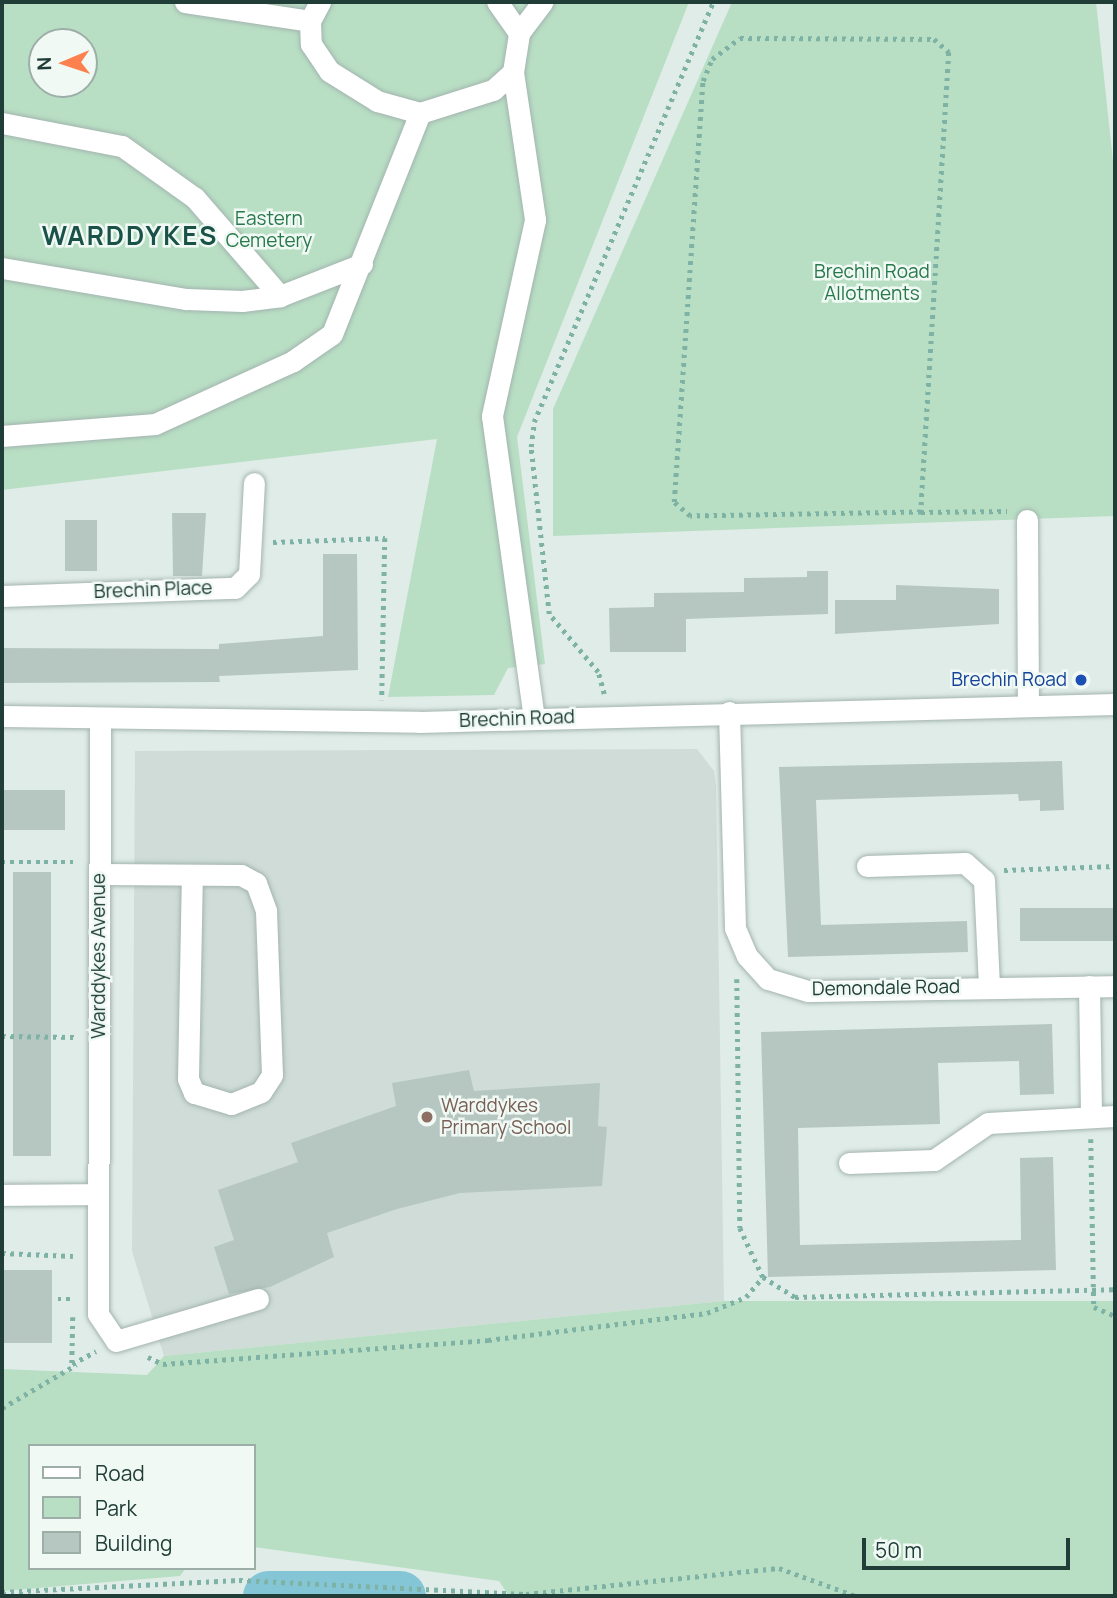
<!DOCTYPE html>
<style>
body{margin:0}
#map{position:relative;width:1117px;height:1598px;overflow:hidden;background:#e0ece8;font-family:Manrope,sans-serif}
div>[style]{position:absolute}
.built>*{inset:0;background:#cfdcd7}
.green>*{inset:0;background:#b8dfc4}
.river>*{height:51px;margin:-25.5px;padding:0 25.5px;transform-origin:25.5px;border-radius:25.5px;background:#84c6d6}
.building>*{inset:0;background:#b6c7c1;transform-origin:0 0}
.path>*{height:4.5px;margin-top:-2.25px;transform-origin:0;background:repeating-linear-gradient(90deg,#7eb2a4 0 3.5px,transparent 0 8.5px)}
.roads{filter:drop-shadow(0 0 2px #a3b4af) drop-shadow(0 0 2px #a3b4af)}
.minor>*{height:21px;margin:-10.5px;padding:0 10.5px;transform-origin:10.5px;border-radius:10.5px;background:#fff}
.dots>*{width:19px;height:19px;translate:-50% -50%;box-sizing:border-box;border:4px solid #f1f9f5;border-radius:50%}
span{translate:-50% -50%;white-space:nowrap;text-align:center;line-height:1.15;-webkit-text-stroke:5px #f1f9f5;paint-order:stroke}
.park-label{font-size:19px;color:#27784a}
.street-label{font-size:19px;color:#203e37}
.transit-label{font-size:19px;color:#164399}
.right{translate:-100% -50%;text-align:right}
.education-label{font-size:19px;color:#785e54}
.left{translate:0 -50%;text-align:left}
.district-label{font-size:26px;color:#1a5247;font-weight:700;letter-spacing:2px}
.frame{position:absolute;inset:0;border:4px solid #203e37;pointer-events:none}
.legend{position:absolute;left:28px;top:1444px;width:228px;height:126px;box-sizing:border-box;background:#f1f9f5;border:2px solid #9daea9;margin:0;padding:9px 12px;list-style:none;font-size:21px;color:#203e37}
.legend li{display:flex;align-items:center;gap:14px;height:35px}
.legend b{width:35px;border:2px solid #9daea9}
.north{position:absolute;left:28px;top:28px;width:70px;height:70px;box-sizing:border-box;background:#f1f9f5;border:2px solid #9daea9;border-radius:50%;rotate:268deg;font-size:19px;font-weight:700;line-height:28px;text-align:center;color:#203e37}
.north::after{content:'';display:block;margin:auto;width:24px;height:32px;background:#fc814f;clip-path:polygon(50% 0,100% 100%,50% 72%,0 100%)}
.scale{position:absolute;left:862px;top:1538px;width:208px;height:32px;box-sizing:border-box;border:4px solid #203e37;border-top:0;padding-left:9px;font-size:21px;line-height:24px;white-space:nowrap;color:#203e37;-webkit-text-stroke:5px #f1f9f5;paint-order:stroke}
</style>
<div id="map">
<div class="built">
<i style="clip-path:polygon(697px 749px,714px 771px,716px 786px,724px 1301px,164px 1356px,132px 1251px,135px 751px)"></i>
</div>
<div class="green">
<i style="clip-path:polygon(evenodd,2px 2px,689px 2px,517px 437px,545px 664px,508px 668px,494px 695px,388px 697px,437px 439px,2px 490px,2px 2px,42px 42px,84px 42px,84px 84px,42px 84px,42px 42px)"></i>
<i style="clip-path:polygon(732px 2px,1096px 2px,1115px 180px,1115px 516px,553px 536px,553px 409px)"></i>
<i style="clip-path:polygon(724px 1301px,1115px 1301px,1115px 1596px,509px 1596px,499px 1581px,254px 1547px,254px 1446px,30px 1446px,30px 1568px,186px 1568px,180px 1576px,2px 1591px,2px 1369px,147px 1375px,164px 1356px)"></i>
</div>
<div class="river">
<i style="left:268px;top:1596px;width:132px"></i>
</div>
<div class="building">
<i style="clip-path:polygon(172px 513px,206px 513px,202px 576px,173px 576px)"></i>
<i style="left:65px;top:520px;width:32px;height:51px"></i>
<i style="clip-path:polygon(323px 554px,357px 554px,358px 670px,219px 676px,220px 682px,2px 683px,2px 648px,219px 649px,219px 644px,323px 636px)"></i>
<i style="clip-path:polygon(807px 571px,828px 571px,828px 614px,686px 619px,686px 652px,610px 652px,609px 608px,654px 607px,654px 593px,744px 592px,744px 578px,807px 577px)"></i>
<i style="clip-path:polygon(896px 585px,999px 589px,999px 624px,835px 634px,835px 600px,896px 600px)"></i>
<i style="clip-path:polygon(1062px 761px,1064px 810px,1040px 811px,1040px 800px,1019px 801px,1018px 794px,816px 800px,821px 925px,967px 921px,968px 952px,788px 957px,779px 767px)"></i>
<i style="left:2px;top:790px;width:63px;height:40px"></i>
<i style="left:13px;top:872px;width:38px;height:284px"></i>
<i style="left:1115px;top:908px;width:33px;height:95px;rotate:90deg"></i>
<i style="clip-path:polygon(1052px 1024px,1054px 1094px,1020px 1095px,1019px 1061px,938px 1063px,940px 1124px,798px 1128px,800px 1245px,1021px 1240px,1020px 1158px,1053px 1157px,1056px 1270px,768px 1277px,761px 1032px)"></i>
<i style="clip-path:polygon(469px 1070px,474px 1091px,600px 1083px,598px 1126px,607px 1127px,602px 1186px,460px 1193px,397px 1209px,327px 1233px,334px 1257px,270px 1287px,229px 1294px,214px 1247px,234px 1240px,218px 1190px,298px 1162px,291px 1143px,396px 1106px,392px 1083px)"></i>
<i style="left:2px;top:1270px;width:50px;height:73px"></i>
</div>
<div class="path">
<i style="left:921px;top:512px;width:231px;rotate:179deg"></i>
<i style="left:690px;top:516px;width:21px;rotate:-139deg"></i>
<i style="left:674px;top:502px;width:422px;rotate:-86.1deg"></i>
<i style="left:703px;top:81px;width:24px;rotate:-68deg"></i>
<i style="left:712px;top:59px;width:35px;rotate:-37deg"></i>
<i style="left:740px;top:38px;width:194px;rotate:0.3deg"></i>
<i style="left:934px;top:39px;width:20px;rotate:41deg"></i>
<i style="left:949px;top:52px;width:461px;rotate:93.5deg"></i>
<i style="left:921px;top:512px;width:86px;rotate:-0.7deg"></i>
<i style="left:273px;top:542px;width:112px;rotate:-2deg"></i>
<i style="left:385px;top:538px;width:162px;rotate:91.1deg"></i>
<i style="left:604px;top:694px;width:23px;rotate:-105deg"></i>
<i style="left:598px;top:672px;width:76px;rotate:-130.2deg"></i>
<i style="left:549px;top:614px;width:168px;rotate:-96.2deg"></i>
<i style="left:531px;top:447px;width:25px;rotate:-83deg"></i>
<i style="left:534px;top:422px;width:457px;rotate:-66.9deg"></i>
<i style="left:2px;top:862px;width:76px"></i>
<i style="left:1004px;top:870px;width:111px;rotate:-2.1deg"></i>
<i style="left:737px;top:979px;width:249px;rotate:89.3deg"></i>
<i style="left:740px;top:1228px;width:54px;rotate:64.9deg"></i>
<i style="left:763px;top:1277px;width:38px;rotate:32deg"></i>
<i style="left:795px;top:1297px;width:320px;rotate:-1.4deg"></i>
<i style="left:2px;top:1036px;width:72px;rotate:0.8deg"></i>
<i style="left:1091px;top:1139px;width:168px;rotate:89deg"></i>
<i style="left:1094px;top:1307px;width:23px;rotate:23deg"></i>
<i style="left:2px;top:1253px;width:71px;rotate:2.4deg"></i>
<i style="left:58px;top:1299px;width:15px"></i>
<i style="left:73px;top:1317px;width:47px;rotate:91.2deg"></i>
<i style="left:72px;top:1364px;width:27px;rotate:-28deg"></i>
<i style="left:148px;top:1357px;width:17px;rotate:25deg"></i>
<i style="left:163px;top:1364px;width:326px;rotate:-4.2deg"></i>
<i style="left:488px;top:1340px;width:221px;rotate:-7deg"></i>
<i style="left:707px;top:1313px;width:42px;rotate:-22.3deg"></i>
<i style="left:746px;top:1297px;width:26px;rotate:-50deg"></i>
<i style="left:2px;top:1408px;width:86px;rotate:-30.2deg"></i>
<i style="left:2px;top:1592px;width:237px;rotate:-2.9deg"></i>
<i style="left:239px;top:1580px;width:287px;rotate:2.8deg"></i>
<i style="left:526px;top:1594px;width:254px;rotate:-5.9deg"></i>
<i style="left:779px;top:1568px;width:82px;rotate:20deg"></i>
</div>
<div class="roads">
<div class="minor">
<i style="left:185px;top:2px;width:126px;rotate:8.6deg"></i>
<i style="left:320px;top:2px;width:21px;rotate:118deg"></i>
<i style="left:310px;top:21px;width:23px;rotate:88deg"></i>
<i style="left:311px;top:44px;width:32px;rotate:56deg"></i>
<i style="left:329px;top:71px;width:57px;rotate:32deg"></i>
<i style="left:377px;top:101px;width:45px;rotate:15.6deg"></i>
<i style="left:420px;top:113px;width:77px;rotate:-17.5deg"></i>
<i style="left:493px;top:90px;width:27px;rotate:-42deg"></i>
<i style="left:513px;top:72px;width:39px;rotate:-81deg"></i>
<i style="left:519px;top:33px;width:38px;rotate:-125deg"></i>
<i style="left:519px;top:33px;width:39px;rotate:-53deg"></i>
<i style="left:513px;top:72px;width:150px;rotate:81.5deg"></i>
<i style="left:535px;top:220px;width:201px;rotate:102.4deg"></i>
<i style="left:492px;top:416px;width:305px;rotate:82.1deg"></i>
<i style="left:2px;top:123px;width:122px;rotate:10.9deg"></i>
<i style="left:122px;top:146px;width:90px;rotate:35.5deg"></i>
<i style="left:195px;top:198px;width:130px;rotate:49.1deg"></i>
<i style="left:2px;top:268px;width:187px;rotate:9.6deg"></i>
<i style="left:186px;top:299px;width:56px;rotate:2deg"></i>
<i style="left:242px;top:301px;width:38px;rotate:-7deg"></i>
<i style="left:280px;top:296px;width:88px;rotate:-21.3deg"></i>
<i style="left:2px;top:436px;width:153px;rotate:-4.5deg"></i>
<i style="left:155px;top:424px;width:152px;rotate:-24.5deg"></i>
<i style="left:293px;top:361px;width:47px;rotate:-34.7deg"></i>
<i style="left:332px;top:334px;width:238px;rotate:-68.3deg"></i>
<i style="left:1027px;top:520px;width:185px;rotate:89.7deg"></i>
<i style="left:2px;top:596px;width:233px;rotate:-2deg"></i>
<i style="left:235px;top:588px;width:20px;rotate:-45deg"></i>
<i style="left:249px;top:574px;width:91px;rotate:-86.9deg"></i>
<i style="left:729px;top:712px;width:216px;rotate:88.4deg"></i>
<i style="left:735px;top:928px;width:30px;rotate:67deg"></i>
<i style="left:747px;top:956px;width:31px;rotate:48deg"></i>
<i style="left:768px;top:979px;width:42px;rotate:16.7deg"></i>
<i style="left:808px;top:991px;width:307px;rotate:-0.9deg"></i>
<i style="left:2px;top:716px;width:417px;rotate:0.8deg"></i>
<i style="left:419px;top:722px;width:696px;rotate:-1.48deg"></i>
<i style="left:100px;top:718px;width:596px;rotate:90.19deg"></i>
<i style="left:98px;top:1314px;width:32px;rotate:56deg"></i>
<i style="left:116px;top:1341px;width:148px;rotate:-16.5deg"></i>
<i style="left:867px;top:866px;width:98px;rotate:-1.8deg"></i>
<i style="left:965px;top:863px;width:25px;rotate:42deg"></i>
<i style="left:984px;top:880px;width:107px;rotate:87.3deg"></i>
<i style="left:100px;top:874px;width:141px;rotate:0.4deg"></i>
<i style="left:241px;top:875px;width:17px;rotate:28deg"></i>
<i style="left:256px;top:883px;width:30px;rotate:70deg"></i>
<i style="left:266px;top:911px;width:164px;rotate:87.9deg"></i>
<i style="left:272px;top:1075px;width:20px;rotate:123deg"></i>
<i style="left:261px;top:1092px;width:32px;rotate:158deg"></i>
<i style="left:231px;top:1104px;width:39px;rotate:-163deg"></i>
<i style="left:194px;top:1093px;width:15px;rotate:-113deg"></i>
<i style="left:188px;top:1079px;width:204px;rotate:-88.9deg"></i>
<i style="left:1089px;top:986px;width:131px;rotate:89.1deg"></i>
<i style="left:849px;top:1163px;width:85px;rotate:-2deg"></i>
<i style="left:934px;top:1160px;width:65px;rotate:-34.4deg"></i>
<i style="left:988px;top:1123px;width:127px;rotate:-3.2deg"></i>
<i style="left:2px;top:1195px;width:96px;rotate:-0.6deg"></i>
</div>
</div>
<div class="dots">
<i style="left:1081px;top:680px;background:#1a4fb4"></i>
<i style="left:427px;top:1117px;background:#8d6e63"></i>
</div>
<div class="park-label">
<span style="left:269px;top:230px">Eastern<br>Cemetery</span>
<span style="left:872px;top:283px">Brechin Road<br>Allotments</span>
</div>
<div class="street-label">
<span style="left:153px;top:590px;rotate:-2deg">Brechin Place</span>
<span style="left:517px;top:719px;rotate:-2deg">Brechin Road</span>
<span style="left:99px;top:956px;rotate:-90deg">Warddykes Avenue</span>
<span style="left:886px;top:988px;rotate:-1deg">Demondale Road</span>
</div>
<div class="transit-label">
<span class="right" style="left:1067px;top:680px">Brechin Road</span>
</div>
<div class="education-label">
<span class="left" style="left:441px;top:1117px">Warddykes<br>Primary School</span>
</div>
<div class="district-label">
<span style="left:130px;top:236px">WARDDYKES</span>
</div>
<div class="frame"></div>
<ul class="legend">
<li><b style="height:9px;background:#fff"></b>Road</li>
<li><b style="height:19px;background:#b8dfc4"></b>Park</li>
<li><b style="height:19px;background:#b6c7c1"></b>Building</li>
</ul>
<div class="north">N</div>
<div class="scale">50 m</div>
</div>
